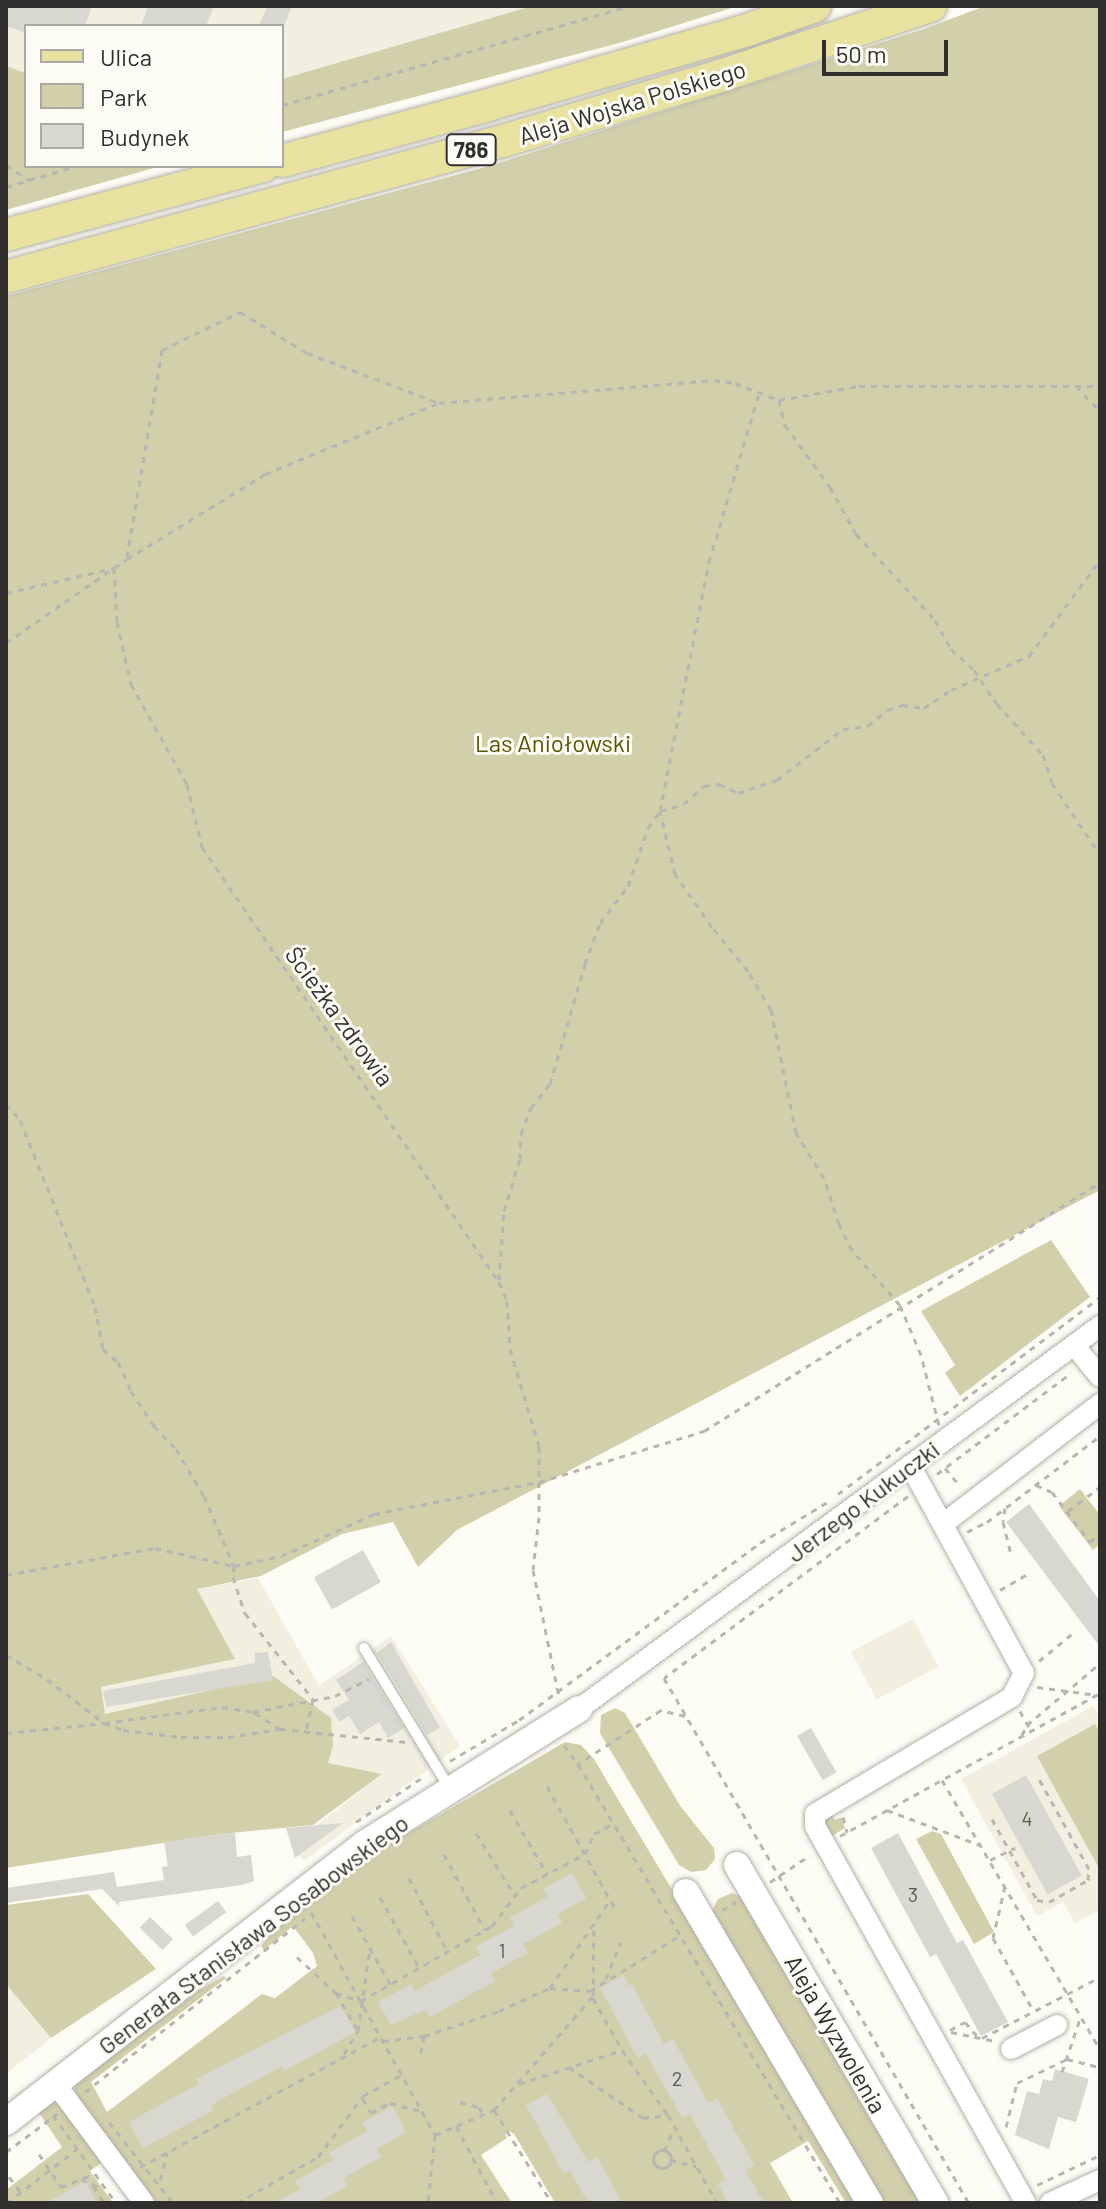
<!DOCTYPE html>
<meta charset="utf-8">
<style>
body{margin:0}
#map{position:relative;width:1106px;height:2209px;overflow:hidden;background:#fcfcf4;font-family:Barlow,sans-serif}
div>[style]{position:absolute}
.built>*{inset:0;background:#f0efe0;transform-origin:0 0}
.green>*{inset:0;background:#d2d0ab}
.building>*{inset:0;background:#d8d8d0;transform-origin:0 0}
.path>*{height:3px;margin-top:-1.5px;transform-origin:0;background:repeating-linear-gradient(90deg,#b7b6b0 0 6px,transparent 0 12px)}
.path>.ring{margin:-1.5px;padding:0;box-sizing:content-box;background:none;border:3px solid #b7b6b0;border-radius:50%}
.roads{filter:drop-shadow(0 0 2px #b1b0a9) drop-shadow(0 0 2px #b1b0a9)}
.service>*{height:10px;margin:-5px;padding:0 5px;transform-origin:5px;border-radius:5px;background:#fff}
.minor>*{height:20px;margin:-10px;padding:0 10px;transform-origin:10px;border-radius:10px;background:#fff}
.tertiary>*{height:26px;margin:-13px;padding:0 13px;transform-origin:13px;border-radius:13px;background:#fff}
.primary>*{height:32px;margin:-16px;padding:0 16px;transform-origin:16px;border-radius:16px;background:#e7e2a0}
span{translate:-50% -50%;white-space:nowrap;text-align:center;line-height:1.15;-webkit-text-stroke:6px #fcfcf4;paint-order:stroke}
.number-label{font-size:20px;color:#5a5956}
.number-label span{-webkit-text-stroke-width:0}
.shield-label span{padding:2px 6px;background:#fcfcf4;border:2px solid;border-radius:6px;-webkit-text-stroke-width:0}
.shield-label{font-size:22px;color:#302f2d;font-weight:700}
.street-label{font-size:24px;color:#302f2d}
.park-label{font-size:24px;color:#595400}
.frame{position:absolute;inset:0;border:8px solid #302f2d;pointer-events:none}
.legend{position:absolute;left:24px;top:24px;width:260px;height:144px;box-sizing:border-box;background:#fcfcf4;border:2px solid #aaaaa4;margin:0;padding:10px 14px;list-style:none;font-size:24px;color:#302f2d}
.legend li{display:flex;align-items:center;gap:16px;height:40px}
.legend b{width:40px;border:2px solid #aaaaa4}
.scale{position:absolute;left:822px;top:40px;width:126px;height:36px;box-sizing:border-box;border:4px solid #302f2d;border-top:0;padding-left:10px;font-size:24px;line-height:28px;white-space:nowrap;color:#302f2d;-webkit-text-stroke:6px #fcfcf4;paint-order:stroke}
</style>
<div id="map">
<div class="built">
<i style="clip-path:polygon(6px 6px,532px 6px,282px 79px,282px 26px,26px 26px,26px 73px,6px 66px)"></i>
<i style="clip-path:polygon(258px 1578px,319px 1686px,391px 1636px,460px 1746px,304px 1861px,292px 1845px,382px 1774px,327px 1763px,273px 1676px,105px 1714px,101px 1687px,235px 1659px,197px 1589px)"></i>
<i style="left:913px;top:1619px;width:54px;height:70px;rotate:62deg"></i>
<i style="clip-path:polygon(1093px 1706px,1100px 1718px,1100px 1910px,1075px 1923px,1063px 1902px,1037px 1916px,961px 1779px)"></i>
<i style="clip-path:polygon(6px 1984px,51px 2038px,6px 2074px)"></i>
</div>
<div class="green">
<i style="clip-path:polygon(532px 6px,738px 6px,623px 42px,282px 132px,282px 79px)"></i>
<i style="clip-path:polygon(985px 6px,1100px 6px,1100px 1190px,457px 1530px,418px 1567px,393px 1522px,342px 1534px,261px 1576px,197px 1589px,235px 1659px,101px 1687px,105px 1714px,273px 1676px,331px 1718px,333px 1746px,328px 1763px,382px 1774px,313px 1825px,220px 1834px,6px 1868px,6px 296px,489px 166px,924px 29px)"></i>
<i style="clip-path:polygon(6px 66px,26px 73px,26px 166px,161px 166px,6px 210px)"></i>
<i style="clip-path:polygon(1051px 1240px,1090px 1297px,960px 1396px,945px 1373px,955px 1365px,921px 1311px)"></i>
<i style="clip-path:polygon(1080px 1489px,1100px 1515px,1100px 1544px,1093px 1550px,1059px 1506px)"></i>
<i style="clip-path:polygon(615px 1708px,625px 1713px,681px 1807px,714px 1848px,715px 1859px,706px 1870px,691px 1872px,679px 1865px,600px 1733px,601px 1715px)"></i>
<i style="clip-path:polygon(1095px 1724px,1100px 1733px,1100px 1870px,1037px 1756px)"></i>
<i style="clip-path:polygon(565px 1742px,581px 1745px,594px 1759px,859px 2203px,846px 2203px,808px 2141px,770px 2163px,793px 2203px,555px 2203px,514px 2134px,509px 2131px,505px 2134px,507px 2138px,481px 2155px,512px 2203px,152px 2203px,75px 2093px,75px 2084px,179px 2002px,224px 1976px,226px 1978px,91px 2082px,107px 2112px,262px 1994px,275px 1998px,317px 1966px,313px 1953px,293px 1926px,264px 1950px,261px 1946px,288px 1915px,350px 1867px)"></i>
<i style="clip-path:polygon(829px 1811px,835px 1820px,841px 1817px,845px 1828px,830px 1837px,825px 1824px)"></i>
<i style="clip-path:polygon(932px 1831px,941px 1834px,994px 1932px,974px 1944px,916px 1839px)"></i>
<i style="clip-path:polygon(732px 1893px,746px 1899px,925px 2203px,881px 2203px,711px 1912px,718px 1899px)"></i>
<i style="clip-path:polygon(88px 1894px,156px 1969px,51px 2038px,6px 1984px,6px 1905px)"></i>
<i style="clip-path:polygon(52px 2101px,58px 2103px,102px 2162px,90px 2171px,113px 2203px,6px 2203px,6px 2190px,62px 2147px,37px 2110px)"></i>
</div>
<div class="building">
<i style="clip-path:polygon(6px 6px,92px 6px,85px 26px,26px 26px,26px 33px,6px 26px)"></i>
<i style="clip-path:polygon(148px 6px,214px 6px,206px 26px,141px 26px)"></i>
<i style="clip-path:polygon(267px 6px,292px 6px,284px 26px,259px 26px)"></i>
<i style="clip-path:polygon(1029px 1504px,1100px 1601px,1100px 1647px,1006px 1522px)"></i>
<i style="left:363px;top:1550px;width:37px;height:56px;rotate:61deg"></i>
<i style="clip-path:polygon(391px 1642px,440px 1728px,427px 1735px,377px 1653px)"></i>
<i style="clip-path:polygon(268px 1652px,273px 1680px,106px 1707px,103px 1691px,255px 1663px,255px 1653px)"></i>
<i style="clip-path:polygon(363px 1662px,404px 1728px,388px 1738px,379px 1722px,360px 1734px,349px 1716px,339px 1722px,332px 1710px,349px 1700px,336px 1680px)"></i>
<i style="left:811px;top:1728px;width:51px;height:16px;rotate:60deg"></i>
<i style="left:1026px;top:1775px;width:115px;height:39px;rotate:61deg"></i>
<i style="clip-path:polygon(343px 1823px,295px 1858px,286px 1828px)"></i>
<i style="clip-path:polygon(235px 1832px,237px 1857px,251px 1855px,254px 1881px,242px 1885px,119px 1902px,119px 1906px,102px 1889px,6px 1903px,6px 1888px,114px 1872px,117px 1887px,164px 1880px,162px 1867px,168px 1866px,164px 1842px)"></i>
<i style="clip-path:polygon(898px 1833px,957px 1943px,963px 1940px,1008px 2022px,981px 2036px,936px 1954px,930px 1957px,871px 1848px)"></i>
<i style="clip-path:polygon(572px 1873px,586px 1898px,557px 1914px,562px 1923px,523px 1944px,528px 1953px,491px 1973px,495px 1981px,430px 2017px,425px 2010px,391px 2025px,378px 2002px,411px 1984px,415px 1991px,480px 1955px,475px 1947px,514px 1926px,510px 1918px,547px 1897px,543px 1889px)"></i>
<i style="left:218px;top:1901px;width:14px;height:41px;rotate:54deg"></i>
<i style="left:150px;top:1917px;width:32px;height:15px;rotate:44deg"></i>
<i style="clip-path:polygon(623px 1975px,629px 1986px,632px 1984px,664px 2044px,673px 2039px,708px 2103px,717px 2098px,754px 2165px,745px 2170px,764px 2203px,728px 2203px,718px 2184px,726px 2180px,690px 2114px,682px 2118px,646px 2053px,638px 2058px,600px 1988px)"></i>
<i style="clip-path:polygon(341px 2006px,355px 2032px,284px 2071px,282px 2066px,211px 2105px,214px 2110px,143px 2148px,129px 2122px,199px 2084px,196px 2079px)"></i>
<i style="clip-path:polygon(1055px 2069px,1089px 2079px,1076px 2122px,1058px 2117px,1049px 2149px,1015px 2135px,1027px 2091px,1039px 2094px,1043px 2079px,1052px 2081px)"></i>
<i style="clip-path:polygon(547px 2094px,588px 2162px,597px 2157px,622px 2203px,588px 2203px,570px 2170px,564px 2174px,526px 2105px)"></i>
<i style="clip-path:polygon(392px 2106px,406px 2132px,377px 2149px,381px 2157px,343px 2178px,347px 2186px,317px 2203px,275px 2203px,300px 2189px,295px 2181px,333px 2160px,329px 2153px,367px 2131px,362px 2123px)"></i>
<i style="clip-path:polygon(85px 2181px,97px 2203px,46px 2203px)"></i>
</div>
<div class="path">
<i style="left:282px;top:105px;width:362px;rotate:-15.9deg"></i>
<i style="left:6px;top:165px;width:27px;rotate:33deg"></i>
<i style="left:6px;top:187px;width:73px;rotate:-16.7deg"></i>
<i style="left:1076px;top:386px;width:35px;rotate:46deg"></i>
<i style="left:779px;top:400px;width:26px;rotate:77deg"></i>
<i style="left:785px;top:425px;width:77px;rotate:54deg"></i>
<i style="left:830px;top:487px;width:54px;rotate:61deg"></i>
<i style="left:856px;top:534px;width:117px;rotate:47.4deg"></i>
<i style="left:935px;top:620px;width:33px;rotate:61deg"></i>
<i style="left:951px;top:649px;width:31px;rotate:42deg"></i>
<i style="left:974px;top:670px;width:41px;rotate:55.9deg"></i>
<i style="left:997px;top:704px;width:69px;rotate:48deg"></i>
<i style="left:1043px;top:755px;width:29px;rotate:72deg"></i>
<i style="left:1052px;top:783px;width:87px;rotate:56.3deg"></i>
<i style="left:127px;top:557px;width:210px;rotate:-80.4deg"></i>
<i style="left:162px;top:350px;width:87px;rotate:-26deg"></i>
<i style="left:240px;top:312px;width:79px;rotate:31.5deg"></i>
<i style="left:307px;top:353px;width:141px;rotate:20.7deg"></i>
<i style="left:6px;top:593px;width:111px;rotate:-13deg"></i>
<i style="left:114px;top:568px;width:54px;rotate:86.8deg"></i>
<i style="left:117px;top:622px;width:64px;rotate:77.3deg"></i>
<i style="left:131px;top:684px;width:115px;rotate:60.8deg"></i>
<i style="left:187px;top:784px;width:65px;rotate:76.6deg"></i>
<i style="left:202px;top:847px;width:527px;rotate:55.68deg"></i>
<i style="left:499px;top:1282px;width:21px;rotate:67deg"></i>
<i style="left:507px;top:1301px;width:48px;rotate:86.4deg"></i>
<i style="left:510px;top:1349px;width:101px;rotate:73.4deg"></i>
<i style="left:539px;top:1446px;width:71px;rotate:90deg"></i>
<i style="left:539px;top:1517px;width:53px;rotate:96.5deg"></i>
<i style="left:533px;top:1570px;width:130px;rotate:78.4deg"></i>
<i style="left:6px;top:643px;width:147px;rotate:-34.8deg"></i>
<i style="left:127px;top:559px;width:162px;rotate:-31.6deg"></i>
<i style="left:265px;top:474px;width:188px;rotate:-22.2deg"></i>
<i style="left:439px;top:403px;width:276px;rotate:-4.8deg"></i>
<i style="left:714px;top:380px;width:21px;rotate:8deg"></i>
<i style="left:735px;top:383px;width:47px;rotate:21.1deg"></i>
<i style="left:779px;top:400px;width:81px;rotate:-9.9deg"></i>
<i style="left:859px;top:386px;width:241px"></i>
<i style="left:6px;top:1104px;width:21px;rotate:49deg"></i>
<i style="left:20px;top:1120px;width:201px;rotate:68.1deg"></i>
<i style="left:95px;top:1307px;width:43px;rotate:79.2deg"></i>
<i style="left:103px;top:1349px;width:20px;rotate:41deg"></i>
<i style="left:118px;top:1362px;width:32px;rotate:66deg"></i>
<i style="left:131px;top:1391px;width:42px;rotate:56.7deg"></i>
<i style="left:154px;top:1426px;width:32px;rotate:46deg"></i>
<i style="left:176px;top:1449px;width:55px;rotate:59.2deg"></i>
<i style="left:204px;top:1496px;width:76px;rotate:66.8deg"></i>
<i style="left:234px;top:1566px;width:11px;rotate:95deg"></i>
<i style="left:233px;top:1577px;width:38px;rotate:72deg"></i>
<i style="left:245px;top:1613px;width:110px;rotate:51.7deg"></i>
<i style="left:313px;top:1699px;width:35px;rotate:102deg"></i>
<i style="left:499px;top:1280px;width:69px;rotate:-85.9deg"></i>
<i style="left:504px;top:1211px;width:54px;rotate:-72.9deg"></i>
<i style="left:520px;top:1159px;width:25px;rotate:-88deg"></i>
<i style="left:521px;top:1134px;width:28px;rotate:-69deg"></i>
<i style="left:531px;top:1108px;width:31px;rotate:-52deg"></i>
<i style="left:550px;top:1084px;width:125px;rotate:-73.7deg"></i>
<i style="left:585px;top:964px;width:44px;rotate:-69.9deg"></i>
<i style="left:600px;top:923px;width:46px;rotate:-52.9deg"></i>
<i style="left:628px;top:886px;width:61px;rotate:-71deg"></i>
<i style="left:648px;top:828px;width:21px;rotate:-55deg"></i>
<i style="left:660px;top:811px;width:254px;rotate:-78.9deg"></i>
<i style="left:709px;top:562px;width:179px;rotate:-73.5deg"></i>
<i style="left:939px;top:1425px;width:72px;rotate:-104.4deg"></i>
<i style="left:921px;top:1355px;width:54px;rotate:-112.8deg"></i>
<i style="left:900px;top:1305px;width:73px;rotate:-131.1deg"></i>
<i style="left:852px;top:1250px;width:29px;rotate:-117deg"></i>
<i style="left:839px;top:1224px;width:48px;rotate:-108.1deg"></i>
<i style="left:824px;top:1178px;width:53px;rotate:-121.9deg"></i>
<i style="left:796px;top:1133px;width:126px;rotate:-101.5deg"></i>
<i style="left:771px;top:1010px;width:45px;rotate:-120.5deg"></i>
<i style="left:748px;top:971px;width:57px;rotate:-129.3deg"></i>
<i style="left:712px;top:927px;width:65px;rotate:-124.9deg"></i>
<i style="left:675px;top:874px;width:65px;rotate:-103.4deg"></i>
<i style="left:660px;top:811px;width:25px;rotate:-16deg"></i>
<i style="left:684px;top:804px;width:27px;rotate:-42deg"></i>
<i style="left:704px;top:786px;width:15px;rotate:-8deg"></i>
<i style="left:719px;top:784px;width:21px;rotate:25deg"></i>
<i style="left:738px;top:793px;width:41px;rotate:-18.4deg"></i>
<i style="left:777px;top:780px;width:83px;rotate:-37.7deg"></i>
<i style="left:843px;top:729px;width:25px;rotate:-7deg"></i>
<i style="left:868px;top:726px;width:25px;rotate:-40deg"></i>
<i style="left:887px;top:710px;width:16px;rotate:-18deg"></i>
<i style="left:902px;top:705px;width:22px;rotate:8deg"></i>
<i style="left:924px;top:708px;width:32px;rotate:-34deg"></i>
<i style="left:951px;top:690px;width:85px;rotate:-23.6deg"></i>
<i style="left:1029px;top:656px;width:119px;rotate:-53.5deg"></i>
<i style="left:945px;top:1468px;width:23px;rotate:50deg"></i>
<i style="left:937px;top:1474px;width:168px;rotate:-37deg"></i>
<i style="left:1036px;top:1485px;width:17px;rotate:24deg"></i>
<i style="left:1052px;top:1492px;width:63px;rotate:52.8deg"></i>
<i style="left:1090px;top:1542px;width:13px;rotate:-39deg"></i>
<i style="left:838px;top:1494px;width:328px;rotate:-36.9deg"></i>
<i style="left:908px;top:1496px;width:304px;rotate:143.3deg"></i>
<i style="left:664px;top:1678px;width:607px;rotate:59.85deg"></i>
<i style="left:1005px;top:1508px;width:14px;rotate:98deg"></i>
<i style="left:1003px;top:1522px;width:30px;rotate:76deg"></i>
<i style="left:1068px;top:1511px;width:40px;rotate:-37deg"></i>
<i style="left:967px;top:1532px;width:22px;rotate:-27deg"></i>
<i style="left:987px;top:1522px;width:142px;rotate:-37.3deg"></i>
<i style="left:6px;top:1575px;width:151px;rotate:-10.3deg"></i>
<i style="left:155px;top:1548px;width:81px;rotate:12.8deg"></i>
<i style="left:234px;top:1566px;width:48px;rotate:-12deg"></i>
<i style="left:281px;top:1556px;width:102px;rotate:-24.3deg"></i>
<i style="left:374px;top:1514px;width:168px;rotate:-11deg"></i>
<i style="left:539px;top:1482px;width:173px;rotate:-17.2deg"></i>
<i style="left:704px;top:1431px;width:467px;rotate:-32.1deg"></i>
<i style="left:1000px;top:1590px;width:32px;rotate:-30deg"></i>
<i style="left:6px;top:1655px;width:48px;rotate:30.3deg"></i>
<i style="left:47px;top:1679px;width:72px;rotate:37.7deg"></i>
<i style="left:104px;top:1723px;width:119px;rotate:-7.7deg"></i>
<i style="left:222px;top:1707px;width:31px;rotate:9deg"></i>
<i style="left:253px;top:1712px;width:84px;rotate:-11deg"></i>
<i style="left:335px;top:1696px;width:38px;rotate:-27deg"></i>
<i style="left:1039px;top:1661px;width:44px;rotate:-39.5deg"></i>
<i style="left:1037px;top:1687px;width:61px;rotate:7.6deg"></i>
<i style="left:1020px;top:1711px;width:23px;rotate:61deg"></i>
<i style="left:255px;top:1713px;width:30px;rotate:33deg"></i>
<i style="left:280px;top:1729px;width:127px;rotate:5.9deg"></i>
<i style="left:685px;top:1716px;width:25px;rotate:-166deg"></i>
<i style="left:661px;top:1710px;width:99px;rotate:147deg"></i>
<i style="left:578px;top:1764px;width:511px;rotate:59.17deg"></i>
<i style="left:6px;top:1733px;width:99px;rotate:-5.8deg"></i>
<i style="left:104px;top:1723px;width:20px;rotate:20deg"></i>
<i style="left:123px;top:1730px;width:58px;rotate:6.9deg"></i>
<i style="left:181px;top:1737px;width:47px"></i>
<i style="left:228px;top:1737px;width:53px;rotate:-8.7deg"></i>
<i style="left:1022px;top:1735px;width:11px;rotate:-63deg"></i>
<i style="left:1027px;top:1725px;width:93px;rotate:-40.2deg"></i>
<i style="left:564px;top:1745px;width:24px;rotate:54deg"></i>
<i style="left:450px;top:1761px;width:80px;rotate:-30.7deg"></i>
<i style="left:519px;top:1720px;width:299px;rotate:-36.3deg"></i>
<i style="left:760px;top:1543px;width:81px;rotate:-31.3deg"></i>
<i style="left:942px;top:1780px;width:312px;rotate:59.6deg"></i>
<i style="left:547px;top:1786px;width:138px;rotate:61deg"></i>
<i style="left:510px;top:1810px;width:74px;rotate:60deg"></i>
<i style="left:887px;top:1810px;width:99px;rotate:20.6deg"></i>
<i style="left:843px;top:1817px;width:16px;rotate:75deg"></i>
<i style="left:992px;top:1819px;width:93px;rotate:60.9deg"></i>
<i style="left:1037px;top:1900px;width:12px;rotate:9deg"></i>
<i style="left:1049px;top:1902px;width:45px;rotate:-29.4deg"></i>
<i style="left:1088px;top:1880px;width:11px;rotate:-85deg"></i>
<i style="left:1089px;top:1869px;width:105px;rotate:-119deg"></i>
<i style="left:356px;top:1822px;width:84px;rotate:-33.9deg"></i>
<i style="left:476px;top:1833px;width:74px;rotate:58.2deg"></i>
<i style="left:840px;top:1836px;width:297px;rotate:-28.8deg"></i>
<i style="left:444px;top:1854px;width:86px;rotate:61.7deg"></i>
<i style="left:990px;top:1860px;width:28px;rotate:-26deg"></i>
<i style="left:409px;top:1878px;width:82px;rotate:62.5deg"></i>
<i style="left:770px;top:1882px;width:48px;rotate:-34deg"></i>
<i style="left:1005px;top:1886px;width:53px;rotate:103deg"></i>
<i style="left:993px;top:1938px;width:82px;rotate:60.9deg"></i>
<i style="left:380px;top:1897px;width:81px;rotate:61.2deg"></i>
<i style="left:722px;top:1910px;width:16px;rotate:-30deg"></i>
<i style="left:311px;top:1912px;width:255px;rotate:60.9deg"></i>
<i style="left:435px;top:2135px;width:68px;rotate:95.9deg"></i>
<i style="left:352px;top:1916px;width:78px;rotate:60.8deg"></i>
<i style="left:297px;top:1957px;width:53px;rotate:42.7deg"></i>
<i style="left:336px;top:1993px;width:26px;rotate:18deg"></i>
<i style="left:361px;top:2001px;width:151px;rotate:-29.8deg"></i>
<i style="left:492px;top:1926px;width:48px;rotate:-52.7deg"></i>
<i style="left:521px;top:1888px;width:72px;rotate:-28deg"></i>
<i style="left:585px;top:1854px;width:22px;rotate:-66deg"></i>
<i style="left:594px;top:1834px;width:23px;rotate:-29deg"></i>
<i style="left:606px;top:1979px;width:40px;rotate:-68deg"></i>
<i style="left:550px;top:1988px;width:40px;rotate:4.3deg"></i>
<i style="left:590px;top:1991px;width:107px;rotate:-31.6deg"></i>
<i style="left:336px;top:1993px;width:44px;rotate:59.9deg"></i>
<i style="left:593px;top:1998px;width:60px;rotate:60.9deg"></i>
<i style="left:622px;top:2050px;width:80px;rotate:54.7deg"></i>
<i style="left:668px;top:2115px;width:101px;rotate:60.9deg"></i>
<i style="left:950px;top:2030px;width:17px;rotate:-28deg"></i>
<i style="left:965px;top:2022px;width:21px;rotate:49deg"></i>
<i style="left:951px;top:2032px;width:45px;rotate:11.6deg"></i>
<i style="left:424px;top:2036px;width:79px;rotate:-18.4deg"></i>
<i style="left:499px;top:2011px;width:56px;rotate:-24.3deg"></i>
<i style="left:550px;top:1988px;width:107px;rotate:-55.7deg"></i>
<i style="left:982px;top:2038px;width:133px;rotate:-27.3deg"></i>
<i style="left:383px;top:2041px;width:41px;rotate:-7deg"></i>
<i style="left:424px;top:2036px;width:17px;rotate:100deg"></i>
<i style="left:344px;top:2054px;width:27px;rotate:-59deg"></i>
<i style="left:358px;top:2031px;width:84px;rotate:-81.8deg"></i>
<i style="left:569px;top:2067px;width:90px;rotate:34.6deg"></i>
<i style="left:643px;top:2118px;width:25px;rotate:-7deg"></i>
<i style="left:1062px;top:2072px;width:59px;rotate:-71.3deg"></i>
<i style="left:519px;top:2084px;width:108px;rotate:-18.3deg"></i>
<i style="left:85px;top:2092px;width:280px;rotate:-38.3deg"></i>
<i style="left:363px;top:2099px;width:16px;rotate:60deg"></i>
<i style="left:371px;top:2113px;width:21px;rotate:-28deg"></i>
<i style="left:390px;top:2103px;width:34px;rotate:15deg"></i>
<i style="left:460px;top:2102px;width:20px;rotate:15deg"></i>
<i style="left:479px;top:2107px;width:9px;rotate:63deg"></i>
<i style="left:494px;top:2110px;width:110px;rotate:58.1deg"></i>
<i style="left:53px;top:2115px;width:108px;rotate:54.4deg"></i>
<i style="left:109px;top:2122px;width:103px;rotate:51.7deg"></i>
<i style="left:456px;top:2126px;width:87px;rotate:62deg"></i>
<i style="left:1006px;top:2127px;width:45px;rotate:-76deg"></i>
<i style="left:1017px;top:2083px;width:55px;rotate:-25.6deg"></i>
<i style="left:1067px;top:2059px;width:34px;rotate:14deg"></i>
<i style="left:435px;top:2135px;width:64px;rotate:-23deg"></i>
<i style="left:494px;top:2110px;width:151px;rotate:-49deg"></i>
<i style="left:593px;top:1996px;width:72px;rotate:-89.2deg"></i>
<i class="ring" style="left:653px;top:2150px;width:15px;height:15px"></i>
<i style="left:664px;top:2151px;width:24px;rotate:-66deg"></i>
<i style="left:6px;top:2152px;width:64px;rotate:-36.7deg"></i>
<i style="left:39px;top:2154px;width:40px;rotate:56deg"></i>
<i style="left:61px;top:2187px;width:35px;rotate:-22deg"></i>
<i style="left:670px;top:2160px;width:27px;rotate:13deg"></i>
<i style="left:140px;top:2167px;width:273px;rotate:-28.4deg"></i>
<i style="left:9px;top:2177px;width:19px;rotate:51deg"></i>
<i style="left:81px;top:2179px;width:23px;rotate:25deg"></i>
<i style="left:160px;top:2180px;width:28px;rotate:-75deg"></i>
<i style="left:1037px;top:2185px;width:70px;rotate:-25.5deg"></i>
<i style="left:93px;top:2186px;width:20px;rotate:57deg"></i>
<i style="left:7px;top:2203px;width:88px;rotate:-37.6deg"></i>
<i style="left:237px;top:2203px;width:93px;rotate:-29.6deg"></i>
<i style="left:318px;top:2157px;width:76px;rotate:-53.6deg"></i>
<i style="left:363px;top:2096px;width:43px;rotate:-28.9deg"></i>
</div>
<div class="roads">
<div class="service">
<i style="left:364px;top:1648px;width:163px;rotate:58.6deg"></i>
</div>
<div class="minor">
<i style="left:1074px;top:1345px;width:41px;rotate:50.9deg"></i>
<i style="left:910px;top:1465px;width:237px;rotate:61.3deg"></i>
<i style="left:1024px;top:1673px;width:27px;rotate:117deg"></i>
<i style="left:1012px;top:1697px;width:229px;rotate:149.3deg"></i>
<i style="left:815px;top:1814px;width:12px;rotate:90deg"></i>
<i style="left:815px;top:1826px;width:432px;rotate:60.8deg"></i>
<i style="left:943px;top:1524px;width:198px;rotate:-37.4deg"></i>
<i style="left:579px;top:1709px;width:647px;rotate:-36.32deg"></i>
<i style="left:1011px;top:2049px;width:52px;rotate:-27.6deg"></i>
<i style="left:55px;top:2083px;width:149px;rotate:53.4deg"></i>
<i style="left:1050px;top:2203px;width:55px;rotate:-24.7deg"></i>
</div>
<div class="tertiary">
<i style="left:737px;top:1865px;width:392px;rotate:59.6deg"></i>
<i style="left:686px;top:1892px;width:361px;rotate:59.4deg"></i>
<i style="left:6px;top:2122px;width:453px;rotate:-37.8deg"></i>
<i style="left:364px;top:1844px;width:254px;rotate:-32.1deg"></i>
</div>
<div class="primary">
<i style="left:282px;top:161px;width:213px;rotate:-15.2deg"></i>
<i style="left:488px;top:105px;width:270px;rotate:-16.1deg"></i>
<i style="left:747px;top:30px;width:72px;rotate:-19.4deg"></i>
<i style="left:6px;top:235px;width:266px;rotate:-15deg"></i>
<i style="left:6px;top:277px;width:515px;rotate:-15.3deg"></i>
<i style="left:503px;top:141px;width:227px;rotate:-16.7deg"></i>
<i style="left:720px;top:76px;width:222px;rotate:-18.4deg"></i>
</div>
</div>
<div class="number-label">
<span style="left:1027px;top:1818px">4</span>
<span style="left:913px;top:1894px">3</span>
<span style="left:502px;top:1950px">1</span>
<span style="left:677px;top:2078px">2</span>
</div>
<div class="shield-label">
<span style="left:471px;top:150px">786</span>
</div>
<div class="street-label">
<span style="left:632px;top:102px;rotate:-17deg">Aleja Wojska Polskiego</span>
<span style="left:340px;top:1016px;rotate:54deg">Ścieżka zdrowia</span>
<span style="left:863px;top:1501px;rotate:-37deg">Jerzego Kukuczki</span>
<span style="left:253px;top:1934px;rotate:-37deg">Generała Stanisława Sosabowskiego</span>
<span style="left:836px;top:2034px;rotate:60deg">Aleja Wyzwolenia</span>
</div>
<div class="park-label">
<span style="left:553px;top:743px">Las Aniołowski</span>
</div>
<div class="frame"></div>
<ul class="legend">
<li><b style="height:10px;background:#e7e2a0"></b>Ulica</li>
<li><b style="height:22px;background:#d2d0ab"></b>Park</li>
<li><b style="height:22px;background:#d8d8d0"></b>Budynek</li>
</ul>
<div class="scale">50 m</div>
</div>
